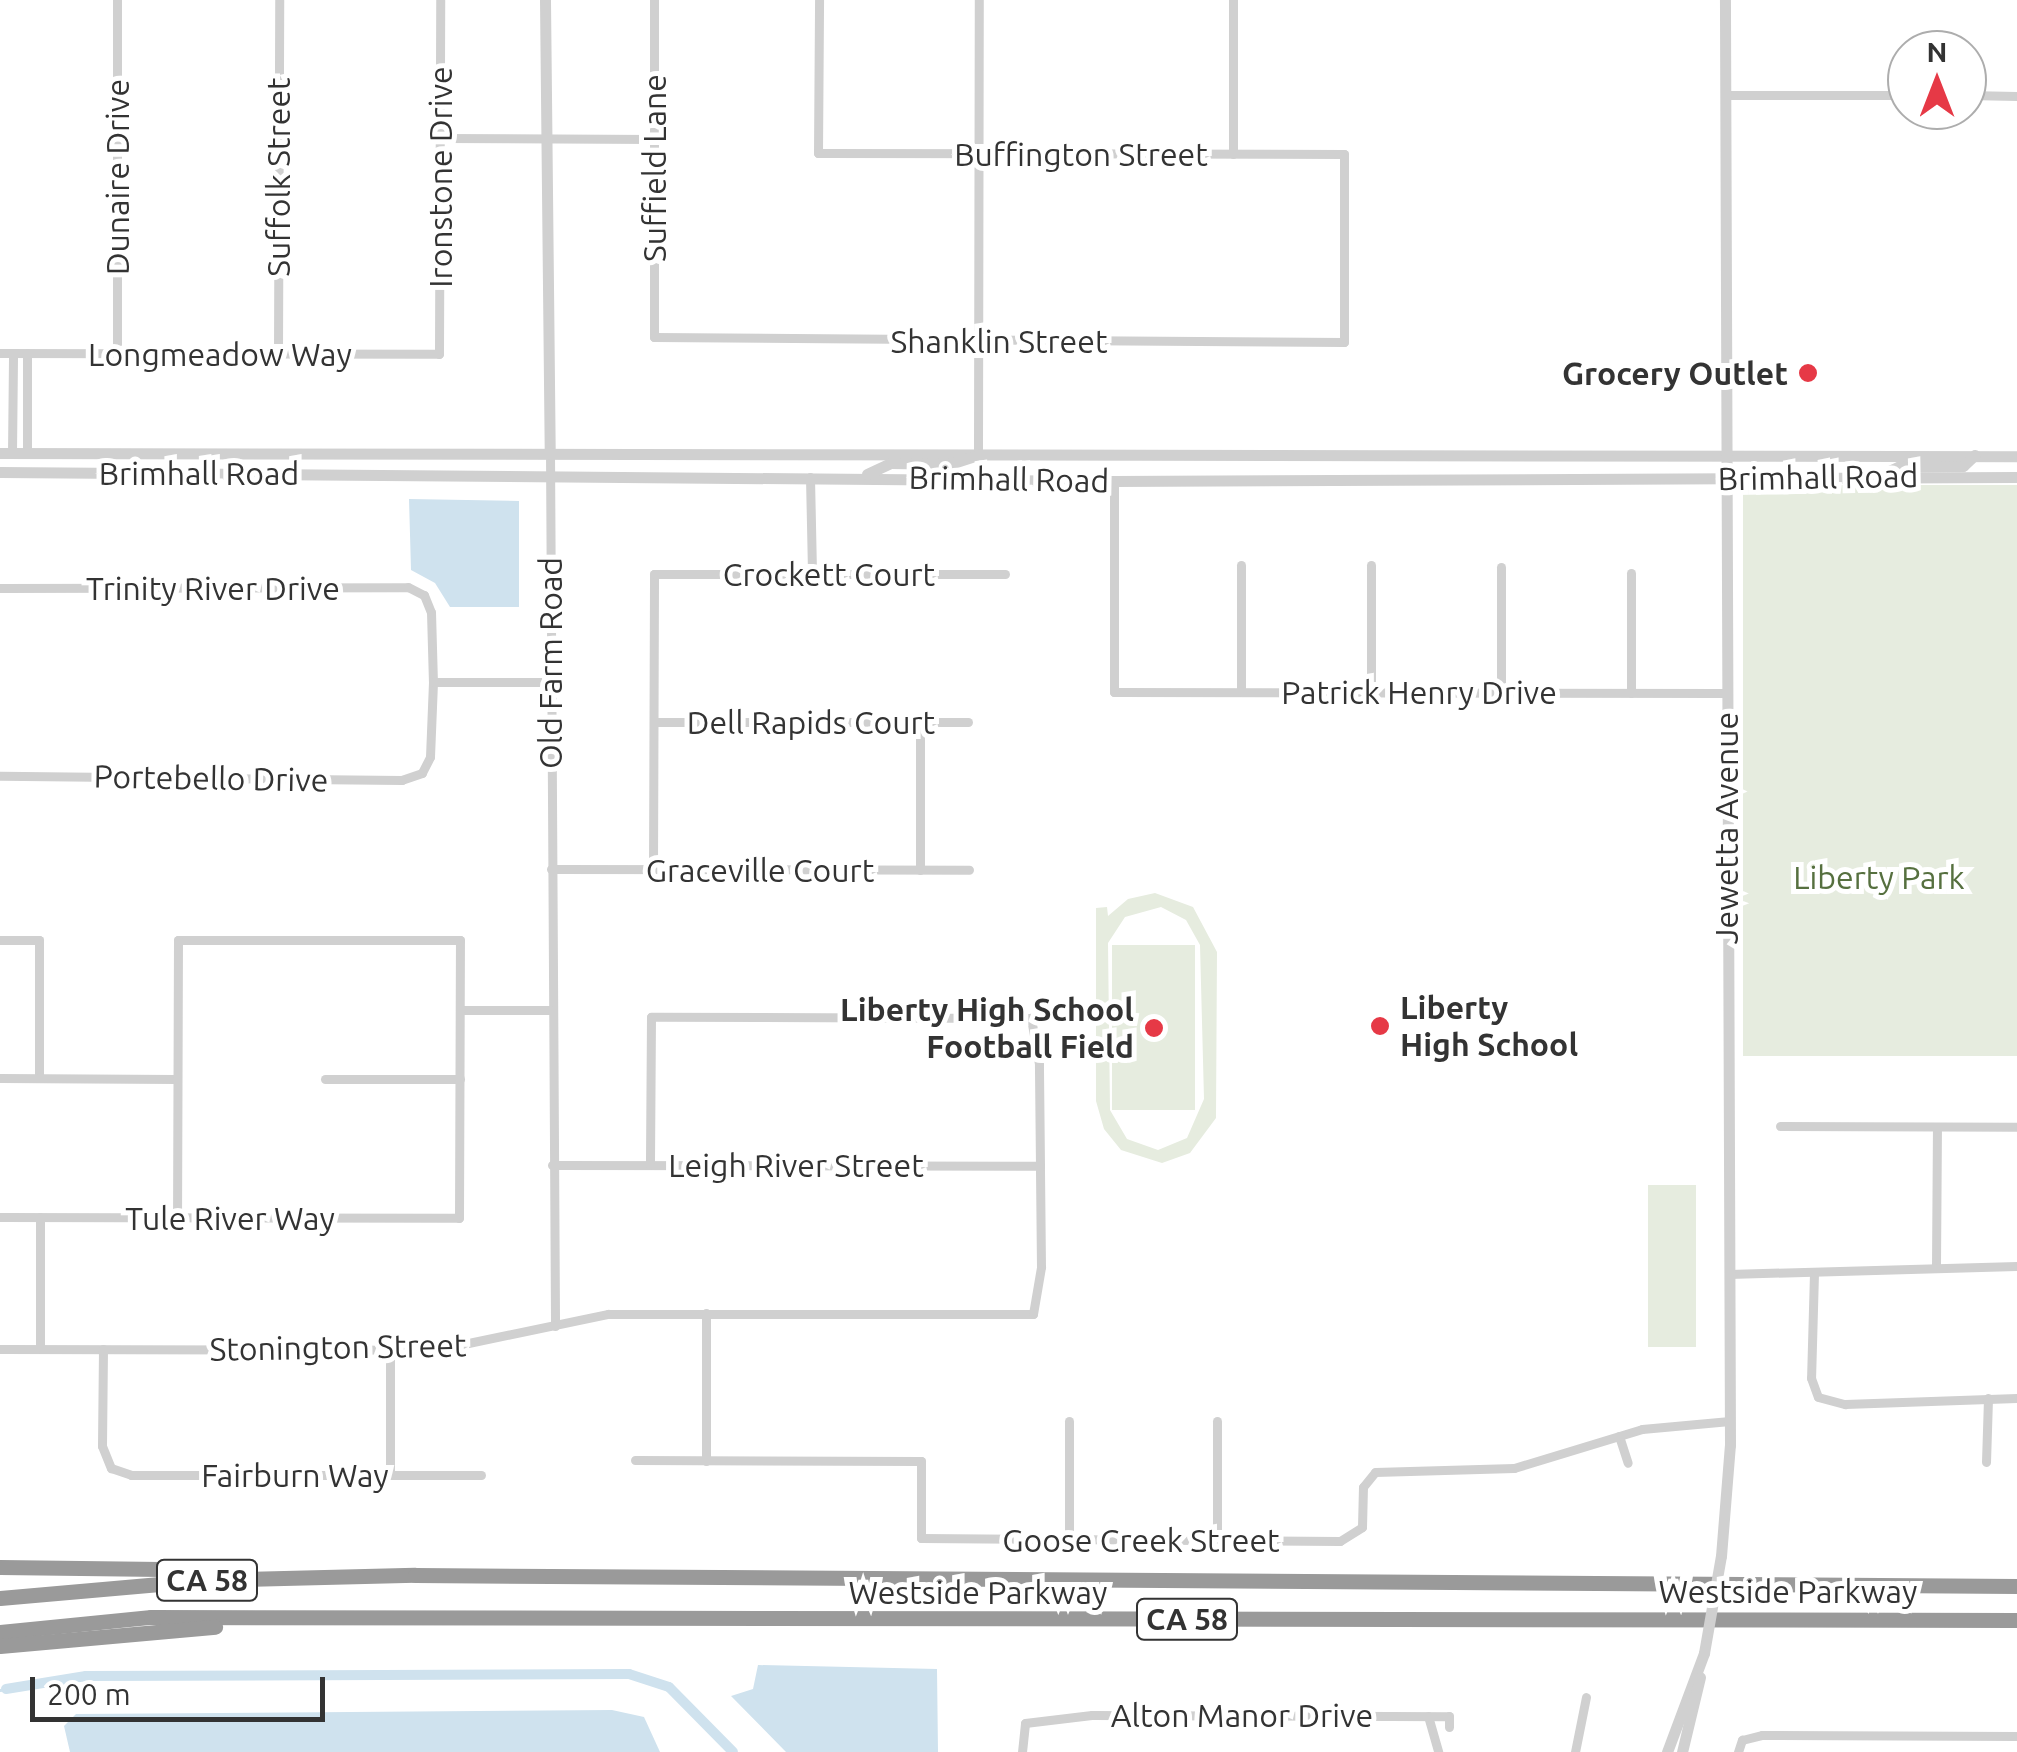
<!DOCTYPE html>
<style>
body{margin:0}
#map{position:relative;width:2017px;height:1752px;overflow:hidden;background:#fff;font-family:Ubuntu,sans-serif}
div>[style]{position:absolute}
.green>*{inset:0;background:#e6ecdf;transform-origin:0 0}
.water>*{inset:0;background:#cfe2ee}
.stream>*{height:2.5px;margin:-1.25px;padding:0 1.25px;transform-origin:1.25px;border-radius:1.25px;background:#cfe2ee}
.canal>*{height:10px;margin:-5px;padding:0 5px;transform-origin:5px;border-radius:5px;background:#cfe2ee}
.minor>*{height:9px;margin:-4.5px;padding:0 4.5px;transform-origin:4.5px;border-radius:4.5px;background:#d0d0d0}
.tertiary>*{height:11px;margin:-5.5px;padding:0 5.5px;transform-origin:5.5px;border-radius:5.5px;background:#d0d0d0}
.motorway>*{height:15px;margin:-7.5px;padding:0 7.5px;transform-origin:7.5px;border-radius:7.5px;background:#9a9a9a}
.tertiary-bridge>*{height:11px;margin:-5.5px;padding:0 5.5px;transform-origin:5.5px;border-radius:5.5px;background:#d0d0d0}
.dots>*{width:28px;height:28px;translate:-50% -50%;box-sizing:border-box;border:5px solid #fff;border-radius:50%}
span{translate:-50% -50%;white-space:nowrap;text-align:center;line-height:1.15;-webkit-text-stroke:10px #fff;paint-order:stroke}
.shield-label span{padding:2px 8px;background:#fff;border:2px solid;border-radius:8px;-webkit-text-stroke-width:0}
.shield-label{font-size:30px;color:#333;font-weight:700}
.street-label{font-size:32px;color:#333}
.poi-label{font-size:32px;color:#333;font-weight:700}
.right{translate:-100% -50%;text-align:right}
.left{translate:0 -50%;text-align:left}
.park-label{font-size:32px;color:#56703f}
.north{position:absolute;left:1887px;top:30px;width:100px;height:100px;box-sizing:border-box;background:#fff;border:2px solid #adadad;border-radius:50%;rotate:0deg;font-size:28px;font-weight:700;line-height:40px;text-align:center;color:#333}
.north::after{content:'';display:block;margin:auto;width:35px;height:45px;background:#e63946;clip-path:polygon(50% 0,100% 100%,50% 72%,0 100%)}
.scale{position:absolute;left:30px;top:1677px;width:295px;height:45px;box-sizing:border-box;border:5px solid #333;border-top:0;padding-left:12px;font-size:30px;line-height:35px;white-space:nowrap;color:#333;-webkit-text-stroke:8px #fff;paint-order:stroke}
</style>
<div id="map">
<div class="green">
<i style="left:1743px;top:485px;width:274px;height:571px"></i>
<i style="clip-path:polygon(evenodd,1155px 893px,1193px 907px,1217px 952px,1216px 1118px,1190px 1153px,1162px 1163px,1121px 1150px,1104px 1129px,1096px 1101px,1096px 908px,1107px 907px,1108px 916px,1128px 899px,1155px 893px,1161px 907px,1186px 920px,1200px 945px,1204px 1099px,1187px 1138px,1158px 1150px,1127px 1139px,1110px 1110px,1108px 943px,1125px 917px,1161px 907px)"></i>
<i style="left:1112px;top:945px;width:83px;height:165px"></i>
<i style="left:1648px;top:1185px;width:48px;height:162px"></i>
</div>
<div class="water">
<i style="clip-path:polygon(409px 499px,519px 501px,519px 607px,450px 607px,435px 583px,411px 570px)"></i>
<i style="clip-path:polygon(758px 1665px,937px 1669px,938px 1752px,786px 1752px,731px 1696px,753px 1689px)"></i>
<i style="clip-path:polygon(612px 1710px,644px 1717px,660px 1752px,70px 1752px,64px 1726px,76px 1714px)"></i>
</div>
<div class="stream">
<i style="left:0;top:1690px;width:6px;rotate:-9deg"></i>
</div>
<div class="canal">
<i style="left:6px;top:1689px;width:81px;rotate:-9.2deg"></i>
<i style="left:86px;top:1676px;width:543px;rotate:-0.21deg"></i>
<i style="left:629px;top:1674px;width:42px;rotate:18deg"></i>
<i style="left:669px;top:1687px;width:91px;rotate:45.4deg"></i>
</div>
<div class="minor">
<i style="left:654px;top:0;width:337px;rotate:90deg"></i>
<i style="left:654px;top:337px;width:690px;rotate:0.42deg"></i>
<i style="left:1344px;top:342px;width:188px;rotate:-90deg"></i>
<i style="left:1344px;top:154px;width:526px;rotate:-179.89deg"></i>
<i style="left:818px;top:153px;width:153px;rotate:-89.6deg"></i>
<i style="left:1725px;top:95px;width:182px"></i>
<i style="left:1967px;top:95px;width:50px;rotate:1.1deg"></i>
<i style="left:440px;top:138px;width:214px;rotate:0.3deg"></i>
<i style="left:1233px;top:154px;width:154px;rotate:-90deg"></i>
<i style="left:0;top:353px;width:439px;rotate:0.1deg"></i>
<i style="left:439px;top:354px;width:354px;rotate:-89.8deg"></i>
<i style="left:117px;top:353px;width:353px;rotate:-90deg"></i>
<i style="left:278px;top:354px;width:354px;rotate:-89.8deg"></i>
<i style="left:550px;top:451px;width:875px;rotate:89.67deg"></i>
<i style="left:12px;top:453px;width:100px;rotate:-89.4deg"></i>
<i style="left:27px;top:453px;width:100px;rotate:-90deg"></i>
<i style="left:978px;top:453px;width:453px;rotate:-89.9deg"></i>
<i style="left:810px;top:477px;width:97px;rotate:88.8deg"></i>
<i style="left:1114px;top:481px;width:211px;rotate:90deg"></i>
<i style="left:1114px;top:692px;width:611px;rotate:0.09deg"></i>
<i style="left:0;top:588px;width:408px;rotate:-0.1deg"></i>
<i style="left:408px;top:587px;width:18px;rotate:27deg"></i>
<i style="left:424px;top:595px;width:18px;rotate:68deg"></i>
<i style="left:431px;top:612px;width:70px;rotate:88.4deg"></i>
<i style="left:433px;top:682px;width:75px;rotate:92.3deg"></i>
<i style="left:430px;top:757px;width:18px;rotate:117deg"></i>
<i style="left:422px;top:773px;width:21px;rotate:161deg"></i>
<i style="left:402px;top:780px;width:402px;rotate:-179.4deg"></i>
<i style="left:433px;top:682px;width:117px"></i>
<i style="left:1241px;top:692px;width:127px;rotate:-90deg"></i>
<i style="left:1371px;top:692px;width:127px;rotate:-90deg"></i>
<i style="left:1501px;top:693px;width:126px;rotate:-90deg"></i>
<i style="left:1631px;top:693px;width:120px;rotate:-90deg"></i>
<i style="left:654px;top:722px;width:314px"></i>
<i style="left:551px;top:869px;width:418px;rotate:0.1deg"></i>
<i style="left:653px;top:869px;width:295px;rotate:-89.8deg"></i>
<i style="left:654px;top:574px;width:351px"></i>
<i style="left:920px;top:870px;width:148px;rotate:-90deg"></i>
<i style="left:0;top:940px;width:39px"></i>
<i style="left:39px;top:940px;width:138px;rotate:90deg"></i>
<i style="left:460px;top:1010px;width:91px"></i>
<i style="left:0;top:1078px;width:177px;rotate:0.3deg"></i>
<i style="left:325px;top:1079px;width:135px"></i>
<i style="left:1780px;top:1126px;width:237px;rotate:0.2deg"></i>
<i style="left:552px;top:1165px;width:488px;rotate:0.1deg"></i>
<i style="left:0;top:1217px;width:459px;rotate:0.1deg"></i>
<i style="left:459px;top:1218px;width:278px;rotate:-89.8deg"></i>
<i style="left:460px;top:940px;width:282px;rotate:180deg"></i>
<i style="left:178px;top:940px;width:277px;rotate:90.2deg"></i>
<i style="left:1936px;top:1266px;width:139px;rotate:-89.6deg"></i>
<i style="left:1814px;top:1273px;width:105px;rotate:91.6deg"></i>
<i style="left:1811px;top:1378px;width:20px;rotate:70deg"></i>
<i style="left:1818px;top:1397px;width:28px;rotate:15deg"></i>
<i style="left:1845px;top:1404px;width:172px;rotate:-2deg"></i>
<i style="left:1729px;top:1274px;width:288px;rotate:-1.6deg"></i>
<i style="left:0;top:1349px;width:435px;rotate:0.1deg"></i>
<i style="left:435px;top:1350px;width:177px;rotate:-11.8deg"></i>
<i style="left:608px;top:1314px;width:425px"></i>
<i style="left:1033px;top:1314px;width:48px;rotate:-80.3deg"></i>
<i style="left:1041px;top:1267px;width:101px;rotate:-90.6deg"></i>
<i style="left:1040px;top:1166px;width:102px;rotate:-90.6deg"></i>
<i style="left:1039px;top:1064px;width:47px;rotate:-99.9deg"></i>
<i style="left:1031px;top:1018px;width:380px;rotate:-179.8deg"></i>
<i style="left:651px;top:1017px;width:148px;rotate:90.4deg"></i>
<i style="left:40px;top:1349px;width:132px;rotate:-90deg"></i>
<i style="left:103px;top:1349px;width:97px;rotate:90.6deg"></i>
<i style="left:102px;top:1446px;width:24px;rotate:68deg"></i>
<i style="left:111px;top:1468px;width:21px;rotate:19deg"></i>
<i style="left:131px;top:1475px;width:350px"></i>
<i style="left:1619px;top:1436px;width:28px;rotate:72deg"></i>
<i style="left:635px;top:1460px;width:286px;rotate:0.2deg"></i>
<i style="left:921px;top:1461px;width:77px;rotate:90deg"></i>
<i style="left:921px;top:1538px;width:419px;rotate:0.4deg"></i>
<i style="left:1340px;top:1541px;width:26px;rotate:-32deg"></i>
<i style="left:1362px;top:1527px;width:40px;rotate:-88.6deg"></i>
<i style="left:1363px;top:1487px;width:19px;rotate:-51deg"></i>
<i style="left:1375px;top:1472px;width:139px;rotate:-1.6deg"></i>
<i style="left:1514px;top:1468px;width:134px;rotate:-16.9deg"></i>
<i style="left:1642px;top:1429px;width:88px;rotate:-5.2deg"></i>
<i style="left:706px;top:1461px;width:148px;rotate:-90deg"></i>
<i style="left:1986px;top:1462px;width:64px;rotate:-88.2deg"></i>
<i style="left:390px;top:1475px;width:125px;rotate:-90deg"></i>
<i style="left:1069px;top:1542px;width:121px;rotate:-90deg"></i>
<i style="left:1217px;top:1542px;width:121px;rotate:-90deg"></i>
<i style="left:1428px;top:1716px;width:37px;rotate:74deg"></i>
<i style="left:1022px;top:1752px;width:29px;rotate:-84deg"></i>
<i style="left:1025px;top:1723px;width:67px;rotate:-6.8deg"></i>
<i style="left:1092px;top:1715px;width:357px;rotate:0.2deg"></i>
<i style="left:1449px;top:1716px;width:11px;rotate:90deg"></i>
<i style="left:1575px;top:1752px;width:56px;rotate:-78.7deg"></i>
<i style="left:1738px;top:1752px;width:13px;rotate:-72deg"></i>
<i style="left:1742px;top:1740px;width:21px;rotate:-14deg"></i>
<i style="left:1762px;top:1735px;width:255px;rotate:0.2deg"></i>
</div>
<div class="tertiary">
<i style="left:545px;top:0;width:451px;rotate:89.4deg"></i>
<i style="left:0;top:453px;width:2017px;rotate:0.09deg"></i>
<i style="left:0;top:472px;width:1114px;rotate:0.46deg"></i>
<i style="left:1114px;top:481px;width:903px;rotate:-0.25deg"></i>
<i style="left:867px;top:474px;width:26px;rotate:-25deg"></i>
<i style="left:891px;top:463px;width:59px;rotate:1deg"></i>
<i style="left:950px;top:464px;width:26px;rotate:-18deg"></i>
<i style="left:1880px;top:475px;width:20px;rotate:-24deg"></i>
<i style="left:1898px;top:467px;width:65px;rotate:-0.9deg"></i>
<i style="left:1963px;top:466px;width:16px;rotate:-43deg"></i>
<i style="left:1721px;top:1556px;width:111px;rotate:-85.4deg"></i>
<i style="left:1730px;top:1445px;width:1445px;rotate:-90.2deg"></i>
<i style="left:1667px;top:1752px;width:106px;rotate:-69.5deg"></i>
<i style="left:1682px;top:1752px;width:77px;rotate:-76.5deg"></i>
</div>
<div class="motorway">
<i style="left:0;top:1567px;width:242px;rotate:0.7deg"></i>
<i style="left:0;top:1598px;width:206px;rotate:-5deg"></i>
<i style="left:205px;top:1580px;width:210px;rotate:-1.4deg"></i>
<i style="left:415px;top:1575px;width:1602px;rotate:0.39deg"></i>
<i style="left:0;top:1632px;width:152px;rotate:-5.7deg"></i>
<i style="left:151px;top:1617px;width:1866px;rotate:0.09deg"></i>
<i style="left:0;top:1646px;width:216px;rotate:-5.1deg"></i>
</div>
<div class="tertiary-bridge">
<i style="left:1704px;top:1653px;width:98px;rotate:-80.1deg"></i>
</div>
<div class="dots">
<i style="left:1808px;top:373px;background:#e63946"></i>
<i style="left:1380px;top:1026px;background:#e63946"></i>
<i style="left:1154px;top:1028px;background:#e63946"></i>
</div>
<div class="shield-label">
<span style="left:207px;top:1580px">CA 58</span>
<span style="left:1187px;top:1619px">CA 58</span>
</div>
<div class="street-label">
<span style="left:1081px;top:154px">Buffington Street</span>
<span style="left:654px;top:168px;rotate:-90deg">Suffield Lane</span>
<span style="left:117px;top:177px;rotate:-90deg">Dunaire Drive</span>
<span style="left:278px;top:177px;rotate:-90deg">Suffolk Street</span>
<span style="left:440px;top:177px;rotate:-90deg">Ironstone Drive</span>
<span style="left:999px;top:341px">Shanklin Street</span>
<span style="left:220px;top:354px">Longmeadow Way</span>
<span style="left:199px;top:473px">Brimhall Road</span>
<span style="left:1818px;top:477px;rotate:-1deg">Brimhall Road</span>
<span style="left:1009px;top:479px;rotate:1deg">Brimhall Road</span>
<span style="left:829px;top:574px">Crockett Court</span>
<span style="left:213px;top:588px">Trinity River Drive</span>
<span style="left:550px;top:663px;rotate:-90deg">Old Farm Road</span>
<span style="left:1419px;top:692px">Patrick Henry Drive</span>
<span style="left:811px;top:722px">Dell Rapids Court</span>
<span style="left:211px;top:778px;rotate:1deg">Portebello Drive</span>
<span style="left:1726px;top:828px;rotate:-90deg">Jewetta Avenue</span>
<span style="left:760px;top:870px">Graceville Court</span>
<span style="left:796px;top:1165px">Leigh River Street</span>
<span style="left:230px;top:1218px">Tule River Way</span>
<span style="left:338px;top:1347px;rotate:-1deg">Stonington Street</span>
<span style="left:295px;top:1475px">Fairburn Way</span>
<span style="left:1141px;top:1540px">Goose Creek Street</span>
<span style="left:1788px;top:1591px">Westside Parkway</span>
<span style="left:978px;top:1592px">Westside Parkway</span>
<span style="left:1242px;top:1715px">Alton Manor Drive</span>
</div>
<div class="poi-label">
<span class="right" style="left:1788px;top:373px">Grocery Outlet</span>
<span class="left" style="left:1400px;top:1026px">Liberty<br>High School</span>
<span class="right" style="left:1134px;top:1028px">Liberty High School<br>Football Field</span>
</div>
<div class="park-label">
<span style="left:1879px;top:877px">Liberty Park</span>
</div>
<div class="north">N</div>
<div class="scale">200 m</div>
</div>
